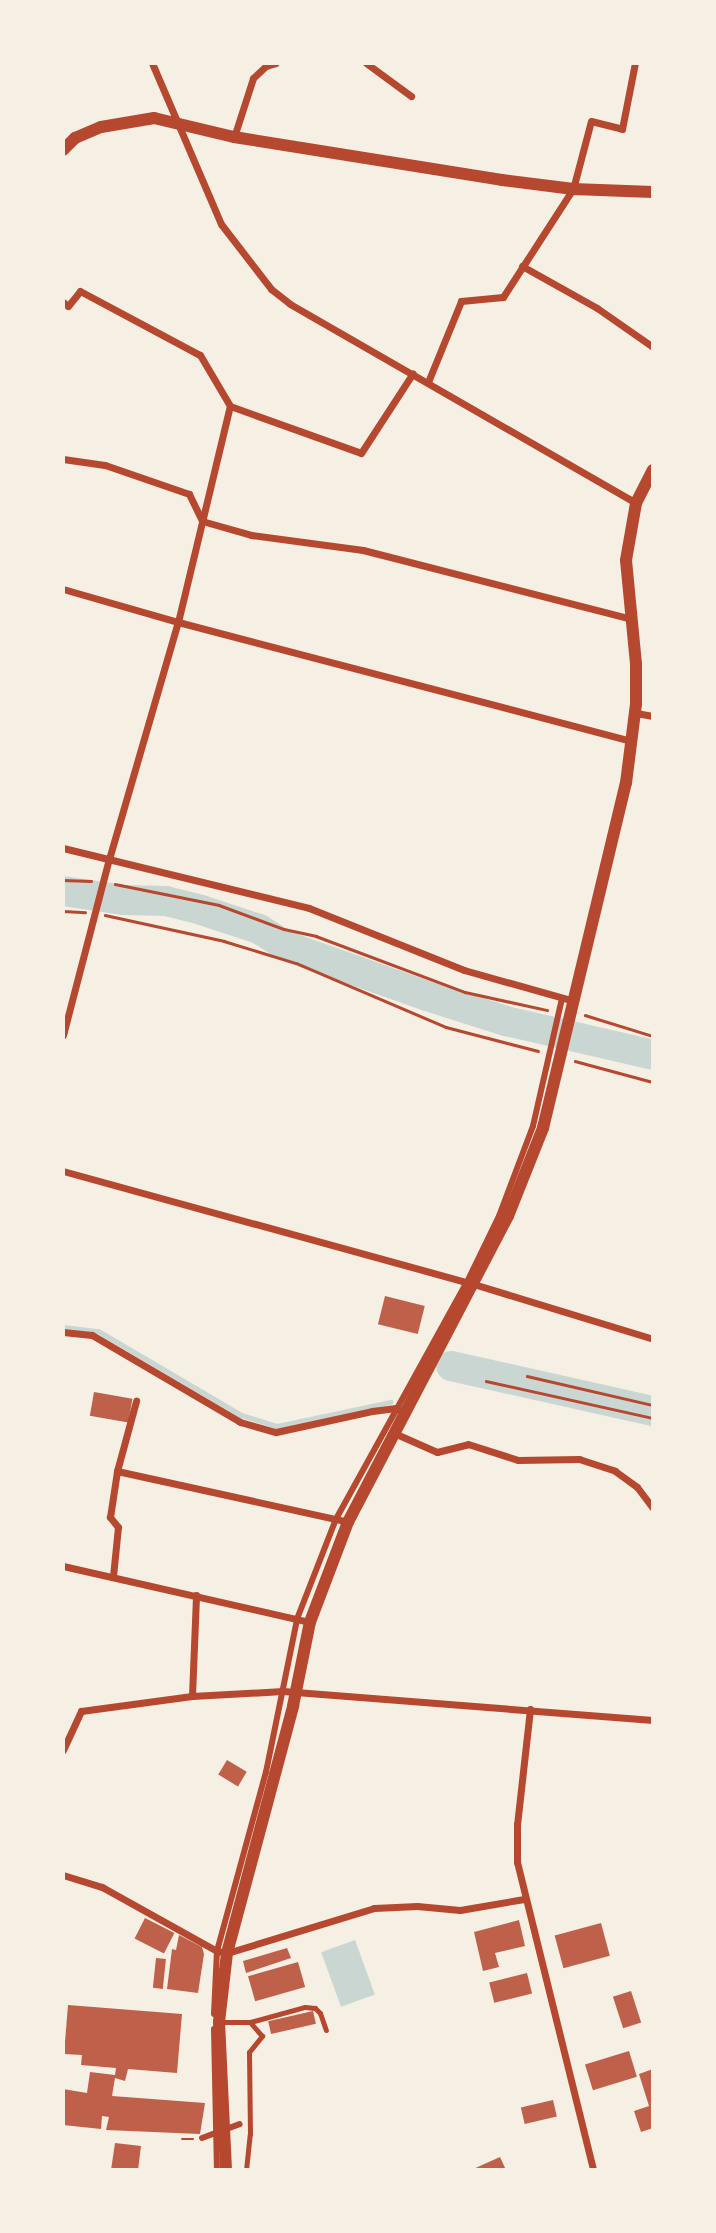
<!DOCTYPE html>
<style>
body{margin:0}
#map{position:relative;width:716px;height:2233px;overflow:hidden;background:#f6efe4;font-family:"Varela Round",sans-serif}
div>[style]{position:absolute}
.water>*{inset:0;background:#c9d6d2;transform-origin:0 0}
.stream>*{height:5px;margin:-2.5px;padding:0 2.5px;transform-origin:2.5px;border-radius:2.5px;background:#c9d6d2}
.river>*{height:30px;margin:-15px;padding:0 15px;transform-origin:15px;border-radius:15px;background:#c9d6d2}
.building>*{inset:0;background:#bf614a;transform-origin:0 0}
.path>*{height:2.5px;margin:-1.25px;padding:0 1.25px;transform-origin:1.25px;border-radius:1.25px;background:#b5482f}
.service>*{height:5px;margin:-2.5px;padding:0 2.5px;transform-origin:2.5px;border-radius:2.5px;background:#b5482f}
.pedestrian>*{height:6px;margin:-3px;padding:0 3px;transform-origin:3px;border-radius:3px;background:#b5482f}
.minor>*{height:7px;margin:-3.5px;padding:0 3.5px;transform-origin:3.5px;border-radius:3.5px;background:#b5482f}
.tertiary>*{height:12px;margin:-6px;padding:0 6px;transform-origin:6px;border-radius:6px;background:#b5482f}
span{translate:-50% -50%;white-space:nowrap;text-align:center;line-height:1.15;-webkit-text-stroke:6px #f6efe4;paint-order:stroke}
.frame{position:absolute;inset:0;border:65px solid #f6efe4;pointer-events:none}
</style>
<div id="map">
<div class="water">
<i style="left:355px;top:1940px;width:58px;height:36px;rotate:70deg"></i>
</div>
<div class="stream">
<i style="left:63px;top:1327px;width:35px;rotate:7deg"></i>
<i style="left:98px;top:1331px;width:166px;rotate:30.4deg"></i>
<i style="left:241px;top:1415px;width:38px;rotate:17deg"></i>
<i style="left:277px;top:1426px;width:116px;rotate:-12deg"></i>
</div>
<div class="river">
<i style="left:63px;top:891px;width:62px;rotate:8.4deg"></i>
<i style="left:124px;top:900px;width:42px;rotate:1.4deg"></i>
<i style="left:166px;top:901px;width:36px;rotate:14deg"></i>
<i style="left:201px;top:910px;width:61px;rotate:18.1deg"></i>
<i style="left:259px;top:929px;width:32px;rotate:32deg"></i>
<i style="left:286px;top:946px;width:150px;rotate:19.5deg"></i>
<i style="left:427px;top:996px;width:83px;rotate:17.6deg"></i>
<i style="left:506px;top:1021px;width:151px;rotate:13deg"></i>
<i style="left:451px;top:1366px;width:207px;rotate:12.6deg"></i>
</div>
<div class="building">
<i style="left:385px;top:1296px;width:41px;height:29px;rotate:14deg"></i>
<i style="left:94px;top:1392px;width:39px;height:24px;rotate:10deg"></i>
<i style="left:227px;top:1760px;width:23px;height:17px;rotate:31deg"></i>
<i style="left:145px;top:1918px;width:33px;height:23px;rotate:27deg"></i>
<i style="clip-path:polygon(519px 1920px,525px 1946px,495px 1953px,499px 1967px,483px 1971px,474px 1932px)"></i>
<i style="left:601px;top:1923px;width:34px;height:48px;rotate:75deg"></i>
<i style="clip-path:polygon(179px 1935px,202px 1947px,204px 1954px,198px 1993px,167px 1989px,172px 1949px,176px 1950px)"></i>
<i style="clip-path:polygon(287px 1948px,291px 1958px,246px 1973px,243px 1961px)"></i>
<i style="left:156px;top:1958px;width:10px;height:30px;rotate:6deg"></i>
<i style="left:298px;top:1962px;width:26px;height:52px;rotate:74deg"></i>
<i style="left:527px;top:1973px;width:21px;height:39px;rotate:76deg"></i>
<i style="left:631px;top:1991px;width:33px;height:19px;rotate:72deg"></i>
<i style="clip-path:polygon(68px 2005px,182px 2014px,177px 2073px,128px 2069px,125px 2081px,115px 2078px,112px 2096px,205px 2103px,200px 2134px,106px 2130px,109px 2117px,102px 2116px,101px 2129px,63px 2125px,63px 2089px,87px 2093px,90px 2072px,115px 2075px,116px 2068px,81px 2065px,82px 2055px,64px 2054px)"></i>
<i style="left:313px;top:2011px;width:13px;height:46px;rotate:77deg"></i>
<i style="left:629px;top:2051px;width:27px;height:46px;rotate:73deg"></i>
<i style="clip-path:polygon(653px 2069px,653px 2128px,641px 2132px,634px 2111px,649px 2106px,639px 2074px)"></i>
<i style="left:553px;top:2100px;width:17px;height:33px;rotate:77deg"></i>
<i style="clip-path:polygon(115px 2143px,141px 2146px,138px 2170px,111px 2170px)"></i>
<i style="clip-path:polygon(500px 2157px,506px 2170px,471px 2170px)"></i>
</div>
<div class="path">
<i style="left:63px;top:880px;width:28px;rotate:2deg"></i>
<i style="left:115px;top:884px;width:106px;rotate:11.4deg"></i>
<i style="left:219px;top:905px;width:69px;rotate:20.3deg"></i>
<i style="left:284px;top:929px;width:33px;rotate:12deg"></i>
<i style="left:316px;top:936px;width:159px;rotate:20.6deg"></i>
<i style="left:465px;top:992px;width:84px;rotate:12.4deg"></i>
<i style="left:63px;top:911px;width:22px;rotate:3deg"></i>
<i style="left:105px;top:915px;width:122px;rotate:12.3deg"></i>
<i style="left:224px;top:941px;width:75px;rotate:17deg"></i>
<i style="left:296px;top:963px;width:163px;rotate:23.1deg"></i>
<i style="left:446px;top:1027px;width:95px;rotate:14.6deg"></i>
<i style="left:585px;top:1015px;width:71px;rotate:17.2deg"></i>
<i style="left:575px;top:1061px;width:81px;rotate:15.1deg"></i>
<i style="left:527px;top:1376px;width:129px;rotate:13deg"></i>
<i style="left:486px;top:1381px;width:171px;rotate:12.5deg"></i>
<i style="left:182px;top:2139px;width:11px"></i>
</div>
<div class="service">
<i style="left:219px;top:2022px;width:31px"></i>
<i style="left:250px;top:2022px;width:57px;rotate:-15.3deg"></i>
<i style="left:305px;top:2007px;width:10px;rotate:6deg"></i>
<i style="left:315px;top:2008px;width:7px;rotate:45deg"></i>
<i style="left:320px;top:2013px;width:18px;rotate:71deg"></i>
<i style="left:246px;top:2170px;width:36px;rotate:-84deg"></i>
<i style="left:250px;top:2134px;width:82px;rotate:-90.7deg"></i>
<i style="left:249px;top:2052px;width:21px;rotate:-51deg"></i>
<i style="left:262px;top:2036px;width:18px;rotate:-131deg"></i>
</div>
<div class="pedestrian">
<i style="left:214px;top:2014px;width:63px;rotate:-87.3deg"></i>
<i style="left:217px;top:1951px;width:186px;rotate:-74.7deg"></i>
<i style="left:266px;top:1772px;width:156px;rotate:-78.5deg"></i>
<i style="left:297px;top:1619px;width:107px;rotate:-68.7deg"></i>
<i style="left:336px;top:1519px;width:271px;rotate:-61.1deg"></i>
<i style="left:467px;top:1282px;width:73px;rotate:-64.1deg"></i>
<i style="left:499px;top:1216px;width:96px;rotate:-69.3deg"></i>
<i style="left:533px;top:1126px;width:131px;rotate:-77.2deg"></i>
<i style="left:214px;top:2029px;width:141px;rotate:88.8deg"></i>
<i style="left:202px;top:2138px;width:40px;rotate:-20.2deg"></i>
</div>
<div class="minor">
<i style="left:152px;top:63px;width:175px;rotate:66.8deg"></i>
<i style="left:221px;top:224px;width:82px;rotate:52.4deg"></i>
<i style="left:271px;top:289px;width:24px;rotate:38deg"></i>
<i style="left:290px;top:304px;width:399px;rotate:29.9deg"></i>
<i style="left:366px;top:63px;width:56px;rotate:36.3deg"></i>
<i style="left:234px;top:137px;width:62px;rotate:-72.1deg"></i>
<i style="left:253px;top:78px;width:18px;rotate:-43deg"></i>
<i style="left:266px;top:66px;width:10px;rotate:-17deg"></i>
<i style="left:522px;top:266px;width:86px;rotate:29.2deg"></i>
<i style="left:597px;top:308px;width:68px;rotate:34.9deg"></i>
<i style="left:63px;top:302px;width:6px;rotate:39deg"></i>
<i style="left:68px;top:306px;width:19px;rotate:-51deg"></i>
<i style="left:80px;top:291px;width:136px;rotate:28.1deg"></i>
<i style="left:200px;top:355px;width:59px;rotate:59.5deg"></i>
<i style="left:230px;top:406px;width:139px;rotate:19.7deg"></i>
<i style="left:361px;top:453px;width:95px;rotate:-57deg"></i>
<i style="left:428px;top:382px;width:87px;rotate:-67.8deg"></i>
<i style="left:461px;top:301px;width:42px;rotate:-5.4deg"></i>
<i style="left:503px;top:297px;width:129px;rotate:-57.1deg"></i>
<i style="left:573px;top:189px;width:70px;rotate:-75.2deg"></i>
<i style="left:591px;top:121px;width:32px;rotate:14deg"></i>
<i style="left:622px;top:129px;width:67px;rotate:-78.9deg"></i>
<i style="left:63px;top:459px;width:42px;rotate:8.1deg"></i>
<i style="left:105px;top:465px;width:89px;rotate:19deg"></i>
<i style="left:189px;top:494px;width:30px;rotate:64deg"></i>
<i style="left:202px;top:521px;width:51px;rotate:15.9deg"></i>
<i style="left:251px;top:535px;width:113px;rotate:7.6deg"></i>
<i style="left:363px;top:550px;width:277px;rotate:14.4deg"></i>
<i style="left:63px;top:589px;width:120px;rotate:16deg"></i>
<i style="left:178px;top:622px;width:470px;rotate:14.7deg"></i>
<i style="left:636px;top:713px;width:17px;rotate:10deg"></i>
<i style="left:63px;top:848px;width:253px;rotate:13.7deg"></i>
<i style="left:309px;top:908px;width:167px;rotate:21.8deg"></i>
<i style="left:464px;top:970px;width:114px;rotate:15.7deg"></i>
<i style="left:63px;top:1035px;width:182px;rotate:-75.4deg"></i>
<i style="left:109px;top:859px;width:247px;rotate:-73.8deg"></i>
<i style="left:178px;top:622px;width:222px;rotate:-76.5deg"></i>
<i style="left:63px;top:1171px;width:419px;rotate:15.4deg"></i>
<i style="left:467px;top:1282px;width:195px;rotate:17deg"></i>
<i style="left:63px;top:1332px;width:29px;rotate:6deg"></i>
<i style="left:92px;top:1335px;width:172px;rotate:30.4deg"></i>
<i style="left:240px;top:1422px;width:37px;rotate:16deg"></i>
<i style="left:276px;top:1432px;width:98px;rotate:-12.3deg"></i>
<i style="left:372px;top:1411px;width:24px;rotate:-7deg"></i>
<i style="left:396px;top:1408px;width:10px;rotate:29deg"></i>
<i style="left:394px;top:1433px;width:47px;rotate:23.8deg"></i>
<i style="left:437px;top:1452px;width:32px;rotate:-14deg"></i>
<i style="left:468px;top:1444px;width:52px;rotate:17.7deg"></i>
<i style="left:518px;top:1460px;width:61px;rotate:-0.9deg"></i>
<i style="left:579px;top:1459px;width:38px;rotate:18deg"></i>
<i style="left:615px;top:1471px;width:27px;rotate:36deg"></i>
<i style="left:637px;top:1487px;width:26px;rotate:53deg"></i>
<i style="left:117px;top:1471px;width:237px;rotate:12.4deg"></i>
<i style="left:63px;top:1566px;width:253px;rotate:12.8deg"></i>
<i style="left:113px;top:1576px;width:49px;rotate:-84.2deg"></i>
<i style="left:118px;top:1527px;width:13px;rotate:-129deg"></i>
<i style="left:110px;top:1517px;width:47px;rotate:-81.3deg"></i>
<i style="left:117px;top:1471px;width:73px;rotate:-74.8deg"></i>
<i style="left:192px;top:1696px;width:101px;rotate:-87.7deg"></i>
<i style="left:530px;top:1709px;width:116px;rotate:96.4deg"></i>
<i style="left:517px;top:1824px;width:38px;rotate:90deg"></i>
<i style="left:517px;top:1862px;width:317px;rotate:76.1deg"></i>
<i style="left:63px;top:1750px;width:43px;rotate:-65.2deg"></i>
<i style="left:81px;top:1711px;width:112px;rotate:-7.7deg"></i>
<i style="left:192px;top:1696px;width:91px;rotate:-3.1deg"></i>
<i style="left:283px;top:1691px;width:371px;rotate:4.5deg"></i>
<i style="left:63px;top:1875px;width:41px;rotate:17.1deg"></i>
<i style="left:102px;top:1887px;width:132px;rotate:29.1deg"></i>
<i style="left:217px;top:1951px;width:10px;rotate:11deg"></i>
<i style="left:227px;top:1953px;width:154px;rotate:-17deg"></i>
<i style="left:374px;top:1908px;width:43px;rotate:-2.7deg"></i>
<i style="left:417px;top:1906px;width:43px;rotate:5.3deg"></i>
<i style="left:460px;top:1910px;width:65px;rotate:-9.8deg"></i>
</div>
<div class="tertiary">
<i style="left:63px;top:150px;width:17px;rotate:-45deg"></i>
<i style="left:75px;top:138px;width:28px;rotate:-23deg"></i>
<i style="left:101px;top:127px;width:54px;rotate:-9.6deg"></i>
<i style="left:154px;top:118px;width:82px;rotate:13.4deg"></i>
<i style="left:234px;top:137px;width:271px;rotate:9.1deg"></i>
<i style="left:502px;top:180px;width:72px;rotate:7.2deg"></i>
<i style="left:573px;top:189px;width:80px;rotate:2.1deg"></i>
<i style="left:226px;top:2170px;width:148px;rotate:-92.7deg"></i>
<i style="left:219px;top:2022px;width:69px;rotate:-83.4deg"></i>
<i style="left:227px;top:1953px;width:256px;rotate:-75deg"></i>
<i style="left:293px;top:1706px;width:86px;rotate:-78.6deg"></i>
<i style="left:310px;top:1622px;width:107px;rotate:-69.2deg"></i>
<i style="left:348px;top:1522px;width:345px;rotate:-62.4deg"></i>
<i style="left:508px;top:1216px;width:95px;rotate:-68.3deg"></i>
<i style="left:543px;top:1128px;width:355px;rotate:-76.5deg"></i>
<i style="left:626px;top:783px;width:80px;rotate:-82.8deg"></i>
<i style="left:636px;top:704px;width:40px;rotate:-90deg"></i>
<i style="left:636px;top:664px;width:104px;rotate:-95.5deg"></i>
<i style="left:626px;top:560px;width:58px;rotate:-80deg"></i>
<i style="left:636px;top:503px;width:37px;rotate:-63deg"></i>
</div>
<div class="frame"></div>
</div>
